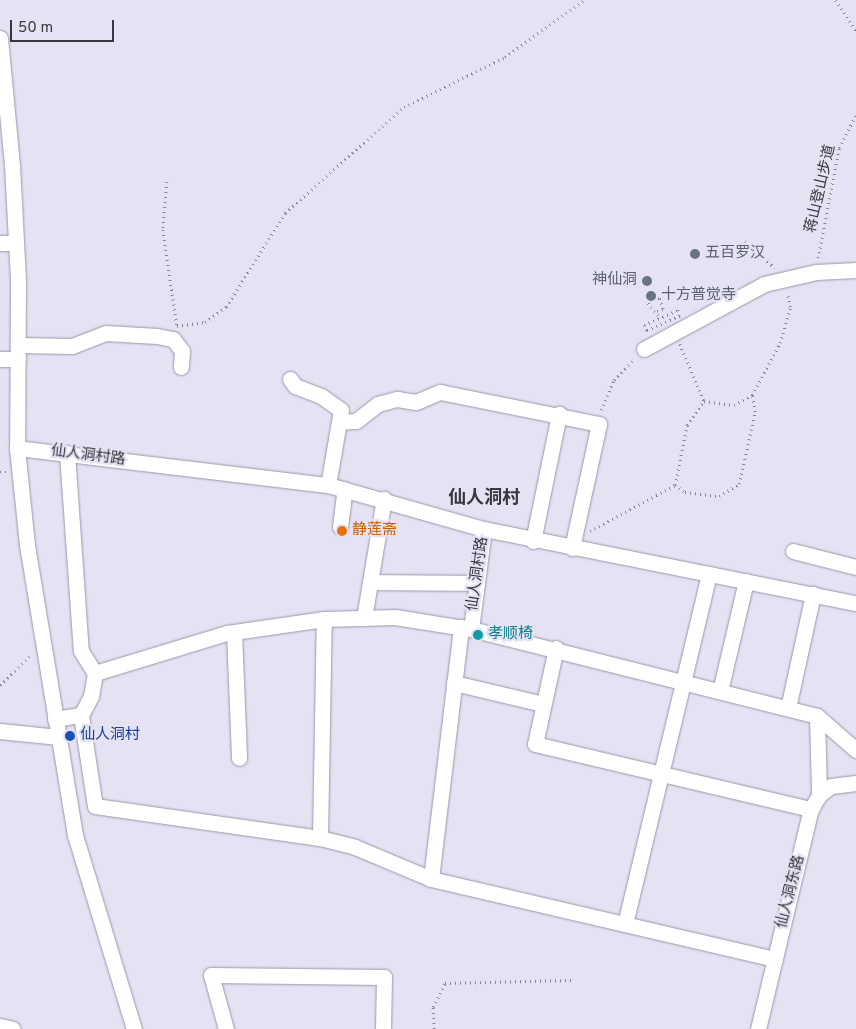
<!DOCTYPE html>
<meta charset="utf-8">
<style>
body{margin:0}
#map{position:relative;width:856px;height:1029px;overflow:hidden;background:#e5e2f4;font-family:Overpass,"Noto Sans SC",sans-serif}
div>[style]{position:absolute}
.path>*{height:2.5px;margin-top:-1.25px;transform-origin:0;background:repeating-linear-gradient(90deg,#878692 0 1px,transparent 0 5px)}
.roads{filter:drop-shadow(0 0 1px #9a97a7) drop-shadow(0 0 1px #9a97a7)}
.minor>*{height:15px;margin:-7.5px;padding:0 7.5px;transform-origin:7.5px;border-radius:7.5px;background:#fff}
.dots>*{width:14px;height:14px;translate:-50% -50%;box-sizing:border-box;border:2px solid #e5e2f4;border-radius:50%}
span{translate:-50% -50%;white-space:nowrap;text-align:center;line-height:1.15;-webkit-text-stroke:4.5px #e5e2f4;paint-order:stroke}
.street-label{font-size:15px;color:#38373e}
.worship-label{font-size:15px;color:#5b616d}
.left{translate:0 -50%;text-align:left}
.right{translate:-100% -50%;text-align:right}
.food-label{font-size:15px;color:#c56008}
.culture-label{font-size:15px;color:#0d838f}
.transit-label{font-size:15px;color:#164399}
.quarter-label{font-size:18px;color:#38373e;font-weight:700}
.scale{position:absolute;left:10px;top:20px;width:104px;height:22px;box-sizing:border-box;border:2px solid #38373e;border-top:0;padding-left:6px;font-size:15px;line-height:18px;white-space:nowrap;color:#38373e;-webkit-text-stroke:4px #e5e2f4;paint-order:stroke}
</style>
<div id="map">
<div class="path">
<i style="left:836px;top:0;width:37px;rotate:57deg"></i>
<i style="left:167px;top:182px;width:48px;rotate:94.8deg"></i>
<i style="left:163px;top:230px;width:97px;rotate:81.7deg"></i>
<i style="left:745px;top:241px;width:40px;rotate:42deg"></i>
<i style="left:818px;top:258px;width:112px;rotate:-79.2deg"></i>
<i style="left:839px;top:148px;width:38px;rotate:-63deg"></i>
<i style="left:678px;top:310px;width:6px;rotate:72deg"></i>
<i style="left:680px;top:316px;width:37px;rotate:156deg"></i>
<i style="left:646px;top:331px;width:6px;rotate:-108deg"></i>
<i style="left:644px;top:325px;width:37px;rotate:-24deg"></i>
<i style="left:657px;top:311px;width:6px;rotate:-18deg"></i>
<i style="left:663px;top:309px;width:12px;rotate:-110deg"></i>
<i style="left:659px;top:298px;width:12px;rotate:156deg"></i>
<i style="left:648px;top:303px;width:19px;rotate:51deg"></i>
<i style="left:177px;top:326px;width:28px;rotate:-8deg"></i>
<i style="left:205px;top:322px;width:26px;rotate:-36deg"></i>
<i style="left:226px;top:307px;width:111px;rotate:-57.9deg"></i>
<i style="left:285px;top:213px;width:159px;rotate:-41.7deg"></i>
<i style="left:404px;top:107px;width:113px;rotate:-26.3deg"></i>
<i style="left:505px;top:57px;width:97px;rotate:-35.8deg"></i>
<i style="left:680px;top:344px;width:62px;rotate:67.2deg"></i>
<i style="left:601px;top:410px;width:33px;rotate:-67deg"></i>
<i style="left:614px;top:380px;width:29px;rotate:-46deg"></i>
<i style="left:0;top:472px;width:6px"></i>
<i style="left:675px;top:485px;width:12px;rotate:35deg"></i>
<i style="left:685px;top:492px;width:34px;rotate:7deg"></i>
<i style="left:719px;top:496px;width:23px;rotate:-31deg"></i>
<i style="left:739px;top:484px;width:74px;rotate:-77.5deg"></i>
<i style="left:755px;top:412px;width:17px;rotate:-100deg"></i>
<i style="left:590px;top:531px;width:97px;rotate:-28.4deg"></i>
<i style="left:675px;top:485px;width:61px;rotate:-78.7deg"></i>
<i style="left:687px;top:425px;width:29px;rotate:-55deg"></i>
<i style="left:704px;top:401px;width:30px;rotate:8deg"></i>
<i style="left:734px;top:405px;width:21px;rotate:-29deg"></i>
<i style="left:752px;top:395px;width:59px;rotate:-61.7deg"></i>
<i style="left:780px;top:343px;width:37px;rotate:-74deg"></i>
<i style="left:790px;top:307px;width:14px;rotate:-102deg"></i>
<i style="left:0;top:685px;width:43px;rotate:-44.1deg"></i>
<i style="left:434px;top:1029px;width:22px;rotate:-93deg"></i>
<i style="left:433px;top:1007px;width:27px;rotate:-63deg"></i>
<i style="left:445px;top:983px;width:127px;rotate:-1.4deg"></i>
</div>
<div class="roads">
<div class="minor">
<i style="left:0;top:38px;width:128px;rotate:84.6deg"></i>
<i style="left:12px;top:165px;width:116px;rotate:87deg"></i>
<i style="left:18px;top:281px;width:167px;rotate:90.3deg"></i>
<i style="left:17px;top:448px;width:98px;rotate:84.1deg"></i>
<i style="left:27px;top:545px;width:294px;rotate:80.6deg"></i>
<i style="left:75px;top:835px;width:203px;rotate:73.1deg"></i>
<i style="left:0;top:243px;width:16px"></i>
<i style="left:18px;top:345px;width:54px;rotate:1.1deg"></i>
<i style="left:72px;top:346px;width:36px;rotate:-21deg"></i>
<i style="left:106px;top:333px;width:51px;rotate:3.4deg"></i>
<i style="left:157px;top:336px;width:16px;rotate:11deg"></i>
<i style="left:173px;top:339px;width:15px;rotate:53deg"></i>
<i style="left:182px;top:351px;width:16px;rotate:94deg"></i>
<i style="left:644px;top:349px;width:136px;rotate:-28.4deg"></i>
<i style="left:764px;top:284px;width:53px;rotate:-13deg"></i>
<i style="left:816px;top:272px;width:40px;rotate:-2.9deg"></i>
<i style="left:0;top:359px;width:18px"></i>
<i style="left:290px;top:379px;width:9px;rotate:54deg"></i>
<i style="left:295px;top:386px;width:28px;rotate:21deg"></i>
<i style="left:321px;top:396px;width:24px;rotate:35deg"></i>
<i style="left:341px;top:410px;width:76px;rotate:99.8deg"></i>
<i style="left:340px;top:422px;width:16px;rotate:-4deg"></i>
<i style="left:356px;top:421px;width:28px;rotate:-38deg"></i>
<i style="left:378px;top:404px;width:20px;rotate:-15deg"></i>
<i style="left:397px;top:399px;width:19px;rotate:9deg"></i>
<i style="left:416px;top:402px;width:26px;rotate:-23deg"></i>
<i style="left:440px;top:392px;width:162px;rotate:11.4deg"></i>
<i style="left:599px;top:424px;width:127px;rotate:102.3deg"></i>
<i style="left:17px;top:448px;width:313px;rotate:6.8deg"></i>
<i style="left:328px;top:485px;width:162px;rotate:15.8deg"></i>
<i style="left:484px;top:529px;width:101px;rotate:97.4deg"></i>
<i style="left:471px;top:629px;width:357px;rotate:14.1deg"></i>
<i style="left:817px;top:716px;width:79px;rotate:88.5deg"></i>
<i style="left:67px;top:453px;width:198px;rotate:86deg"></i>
<i style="left:81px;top:651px;width:26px;rotate:58deg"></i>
<i style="left:340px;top:527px;width:38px;rotate:-83deg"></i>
<i style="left:484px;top:529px;width:379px;rotate:11.3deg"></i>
<i style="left:533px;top:541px;width:130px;rotate:-78.4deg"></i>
<i style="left:793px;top:551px;width:65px;rotate:14.3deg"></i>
<i style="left:370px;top:582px;width:107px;rotate:0.5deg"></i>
<i style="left:364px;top:618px;width:121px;rotate:-80.5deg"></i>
<i style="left:234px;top:632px;width:126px;rotate:87.7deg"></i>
<i style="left:556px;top:648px;width:98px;rotate:102.3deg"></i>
<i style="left:535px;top:744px;width:284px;rotate:13.3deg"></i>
<i style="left:454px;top:683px;width:91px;rotate:13.3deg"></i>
<i style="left:720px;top:691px;width:113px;rotate:-76.7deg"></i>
<i style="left:788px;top:708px;width:117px;rotate:-77.6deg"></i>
<i style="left:81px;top:715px;width:21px;rotate:-62deg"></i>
<i style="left:91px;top:696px;width:23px;rotate:-80deg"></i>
<i style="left:95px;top:673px;width:138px;rotate:-16.9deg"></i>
<i style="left:227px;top:633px;width:98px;rotate:-8.2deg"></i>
<i style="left:324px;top:619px;width:71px;rotate:-1.6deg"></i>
<i style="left:395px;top:617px;width:77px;rotate:9deg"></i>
<i style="left:817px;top:716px;width:52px;rotate:41.1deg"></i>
<i style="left:55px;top:719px;width:26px;rotate:-9deg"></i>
<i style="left:81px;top:715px;width:92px;rotate:81.3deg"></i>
<i style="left:95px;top:806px;width:227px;rotate:8.1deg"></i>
<i style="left:320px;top:838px;width:36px;rotate:14deg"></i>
<i style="left:355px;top:847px;width:82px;rotate:22.8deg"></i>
<i style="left:431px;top:879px;width:353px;rotate:13.1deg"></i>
<i style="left:0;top:731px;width:59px;rotate:5.8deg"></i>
<i style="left:320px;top:838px;width:219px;rotate:-89deg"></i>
<i style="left:431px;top:879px;width:254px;rotate:-83.2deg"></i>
<i style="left:625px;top:924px;width:360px;rotate:-76.5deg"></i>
<i style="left:0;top:1026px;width:13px;rotate:13deg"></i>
<i style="left:226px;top:1029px;width:56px;rotate:-105.5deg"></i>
<i style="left:211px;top:975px;width:173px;rotate:0.7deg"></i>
<i style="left:384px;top:977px;width:52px;rotate:91.1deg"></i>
<i style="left:758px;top:1029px;width:226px;rotate:-76.5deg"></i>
<i style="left:811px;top:809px;width:16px;rotate:-60deg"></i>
<i style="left:819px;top:795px;width:15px;rotate:-37deg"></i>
<i style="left:831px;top:786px;width:25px;rotate:-7deg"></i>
</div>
</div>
<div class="dots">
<i style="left:695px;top:254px;background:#6b7280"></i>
<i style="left:647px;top:281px;background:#6b7280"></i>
<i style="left:651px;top:296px;background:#6b7280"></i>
<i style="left:342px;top:531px;background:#e8710a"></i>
<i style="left:478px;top:635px;background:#0f9aa8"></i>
<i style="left:70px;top:736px;background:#1a4fb4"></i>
</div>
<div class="street-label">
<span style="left:821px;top:189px;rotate:-77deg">蒋山登山步道</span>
<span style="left:88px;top:456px;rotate:7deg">仙人洞村路</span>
<span style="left:478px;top:574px;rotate:-82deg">仙人洞村路</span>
<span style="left:791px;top:892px;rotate:-76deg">仙人洞东路</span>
</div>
<div class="worship-label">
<span class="left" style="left:705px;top:254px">五百罗汉</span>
<span class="right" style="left:637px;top:281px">神仙洞</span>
<span class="left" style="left:661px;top:296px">十方普觉寺</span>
</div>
<div class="food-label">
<span class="left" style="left:352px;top:531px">静莲斋</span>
</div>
<div class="culture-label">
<span class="left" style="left:488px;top:635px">孝顺椅</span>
</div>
<div class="transit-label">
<span class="left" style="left:80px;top:736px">仙人洞村</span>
</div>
<div class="quarter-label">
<span style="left:484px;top:499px">仙人洞村</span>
</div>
<div class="scale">50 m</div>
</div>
